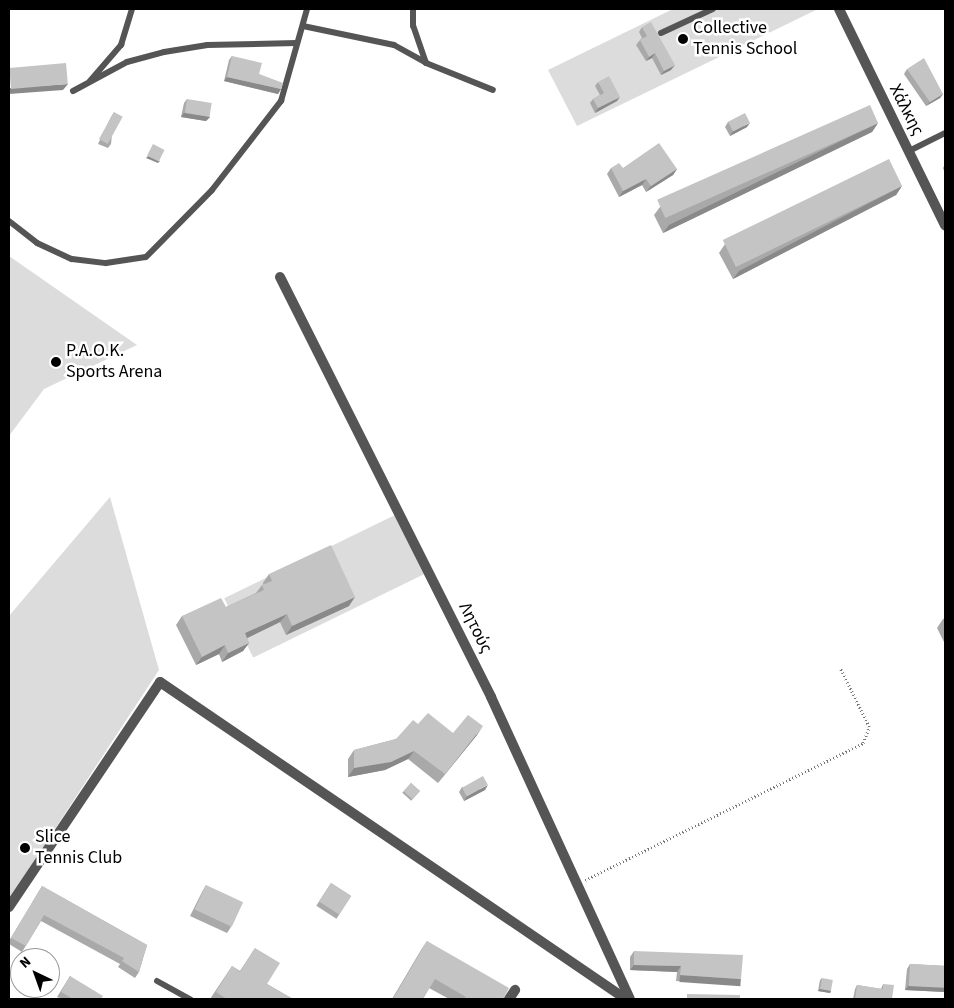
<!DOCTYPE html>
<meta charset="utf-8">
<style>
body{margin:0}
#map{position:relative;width:954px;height:1008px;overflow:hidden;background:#fff;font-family:"Source Sans 3",sans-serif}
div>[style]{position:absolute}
.green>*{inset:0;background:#dcdcdc;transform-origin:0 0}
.path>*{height:2.5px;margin-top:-1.25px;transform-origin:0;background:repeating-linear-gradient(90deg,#777 0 1px,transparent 0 3.5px)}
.service>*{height:6px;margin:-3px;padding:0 3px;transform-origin:3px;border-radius:3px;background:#555}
.minor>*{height:10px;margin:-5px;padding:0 5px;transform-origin:5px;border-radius:5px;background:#555}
.wall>*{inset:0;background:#a9a9a9;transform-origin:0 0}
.shaded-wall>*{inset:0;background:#898989;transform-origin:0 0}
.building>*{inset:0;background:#c4c4c4;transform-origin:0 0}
.dots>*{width:14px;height:14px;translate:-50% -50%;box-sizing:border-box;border:2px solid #fff;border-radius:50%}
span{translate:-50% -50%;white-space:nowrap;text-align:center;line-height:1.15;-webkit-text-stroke:5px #fff;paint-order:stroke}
.poi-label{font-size:18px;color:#000}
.left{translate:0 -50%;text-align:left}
.street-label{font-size:18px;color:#000}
.frame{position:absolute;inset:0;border:10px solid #000;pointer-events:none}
.north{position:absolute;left:10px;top:948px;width:50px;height:50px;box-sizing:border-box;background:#fff;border:1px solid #999;border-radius:50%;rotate:318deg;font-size:14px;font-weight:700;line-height:20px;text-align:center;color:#000}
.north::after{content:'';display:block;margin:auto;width:18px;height:22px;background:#000;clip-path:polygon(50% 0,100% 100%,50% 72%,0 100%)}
</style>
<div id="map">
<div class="green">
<i style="clip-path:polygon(673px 9px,818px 9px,577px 126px,548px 70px)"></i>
<i style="clip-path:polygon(9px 256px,137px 345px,44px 389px,9px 436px)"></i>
<i style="clip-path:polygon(110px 497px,159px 670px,9px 899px,9px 616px)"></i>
<i style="left:395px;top:515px;width:66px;height:190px;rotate:64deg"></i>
</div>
<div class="path">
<i style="left:585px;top:880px;width:310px;rotate:-26.2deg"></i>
<i style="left:863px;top:743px;width:17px;rotate:-69deg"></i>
<i style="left:869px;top:727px;width:66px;rotate:-116.2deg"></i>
</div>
<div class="service">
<i style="left:303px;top:26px;width:93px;rotate:11.8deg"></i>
<i style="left:394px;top:45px;width:37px;rotate:29deg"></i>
<i style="left:426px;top:63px;width:39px;rotate:-109deg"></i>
<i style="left:413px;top:26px;width:17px;rotate:-90deg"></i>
<i style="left:661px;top:33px;width:57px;rotate:-24.8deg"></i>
<i style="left:426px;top:63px;width:72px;rotate:21.9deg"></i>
<i style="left:90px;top:81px;width:48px;rotate:-49.3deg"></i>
<i style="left:121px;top:45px;width:38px;rotate:-73deg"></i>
<i style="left:73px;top:91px;width:61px;rotate:-28.2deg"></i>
<i style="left:127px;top:62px;width:38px;rotate:-15deg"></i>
<i style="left:164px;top:52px;width:44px;rotate:-9.2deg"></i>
<i style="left:207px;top:45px;width:90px;rotate:-1.3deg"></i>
<i style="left:909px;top:151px;width:40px;rotate:-26.6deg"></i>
<i style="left:9px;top:221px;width:36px;rotate:38deg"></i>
<i style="left:37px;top:243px;width:38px;rotate:25deg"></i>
<i style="left:72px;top:259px;width:34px;rotate:7deg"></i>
<i style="left:106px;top:263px;width:40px;rotate:-8.5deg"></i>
<i style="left:146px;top:257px;width:94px;rotate:-45.4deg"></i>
<i style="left:212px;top:190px;width:113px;rotate:-52.2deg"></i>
<i style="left:281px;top:101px;width:96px;rotate:-74.2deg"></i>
<i style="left:157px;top:981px;width:38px;rotate:29deg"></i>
</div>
<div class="minor">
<i style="left:839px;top:9px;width:241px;rotate:63.9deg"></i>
<i style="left:280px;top:277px;width:470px;rotate:63.3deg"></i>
<i style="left:491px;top:697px;width:332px;rotate:65.3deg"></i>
<i style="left:9px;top:907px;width:271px;rotate:-56.1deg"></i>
<i style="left:160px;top:682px;width:564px;rotate:34.23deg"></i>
<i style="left:509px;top:999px;width:11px;rotate:-56deg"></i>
</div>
<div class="wall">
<i style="clip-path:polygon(642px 27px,671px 70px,661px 75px,652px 58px,646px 61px,636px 45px,640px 40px,642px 38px,639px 32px)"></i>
<i style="clip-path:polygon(232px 56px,259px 74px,281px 89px,278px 94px,224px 81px,229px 60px)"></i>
<i style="clip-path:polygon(907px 69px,943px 94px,940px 98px,926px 106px,904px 74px)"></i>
<i style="clip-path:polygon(598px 82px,617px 101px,595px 113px,590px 103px,593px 99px,600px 95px,595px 86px)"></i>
<i style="clip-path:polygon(187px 99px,210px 117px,206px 121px,181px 117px,184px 103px)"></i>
<i style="clip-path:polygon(114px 112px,111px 144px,108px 148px,98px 144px,111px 117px)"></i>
<i style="clip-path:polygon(728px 122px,747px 127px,730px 136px,725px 127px)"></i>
<i style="clip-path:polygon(878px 123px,872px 132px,663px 233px,654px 215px,660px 207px)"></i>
<i style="clip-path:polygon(945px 164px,945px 173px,943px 168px)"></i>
<i style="clip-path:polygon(611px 168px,623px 168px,677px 169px,673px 175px,646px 192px,642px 185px,619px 197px,607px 174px)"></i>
<i style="clip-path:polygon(902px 186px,896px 195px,733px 279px,719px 253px,725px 244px)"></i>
<i style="clip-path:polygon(269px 574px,349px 606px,286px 635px,280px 622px,247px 638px,249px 643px,243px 651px,222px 662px,219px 654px,196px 665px,176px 625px,182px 616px,226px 607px,256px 593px,262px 585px,263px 585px,263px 583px)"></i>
<i style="clip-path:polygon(945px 618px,945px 644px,937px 628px,943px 619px)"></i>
<i style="clip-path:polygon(418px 724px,453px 733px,477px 735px,438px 783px,408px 759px,385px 770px,348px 777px,348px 759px,354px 750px,396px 739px)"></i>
<i style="left:411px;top:783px;width:12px;height:13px;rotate:42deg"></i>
<i style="clip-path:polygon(462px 787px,485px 790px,464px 801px,459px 792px)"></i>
<i style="left:331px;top:883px;width:24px;height:27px;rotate:33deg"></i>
<i style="clip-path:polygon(206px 885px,231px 927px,227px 933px,190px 916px,202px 892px)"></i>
<i style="clip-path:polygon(42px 886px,147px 945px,139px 972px,135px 978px,118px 967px,120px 964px,41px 921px,22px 952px,9px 944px,9px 941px)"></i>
<i style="clip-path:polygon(427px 941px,503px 999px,449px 999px,429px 988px,423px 999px,392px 999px,421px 950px)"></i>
<i style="clip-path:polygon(255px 948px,267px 984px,293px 999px,210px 999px,232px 966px,240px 971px)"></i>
<i style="clip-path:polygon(634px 951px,741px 979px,737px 985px,676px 981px,677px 972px,630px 970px,630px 957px)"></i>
<i style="clip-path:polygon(910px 964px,945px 966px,945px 992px,905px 990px,907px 969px)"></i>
<i style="clip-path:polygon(70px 976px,101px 999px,62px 999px,57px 997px)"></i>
<i style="clip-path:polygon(822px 978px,831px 991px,830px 993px,818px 991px,820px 980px)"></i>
<i style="clip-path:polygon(883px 984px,892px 999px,853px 999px,855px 989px,857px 985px,881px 989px)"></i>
</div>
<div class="shaded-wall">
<i style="clip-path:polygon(655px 53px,652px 58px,646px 61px,649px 57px)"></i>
<i style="clip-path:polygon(675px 65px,671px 70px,661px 75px,664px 71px)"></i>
<i style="clip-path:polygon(227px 77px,281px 89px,278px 94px,224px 81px)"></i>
<i style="clip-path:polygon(68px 84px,63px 90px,9px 94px,9px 88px)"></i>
<i style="clip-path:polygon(943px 94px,940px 98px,926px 106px,930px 102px)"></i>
<i style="clip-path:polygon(620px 97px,617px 101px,595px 113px,598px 108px)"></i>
<i style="clip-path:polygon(184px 113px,210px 117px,206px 121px,181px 117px)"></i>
<i style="clip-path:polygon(750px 123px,747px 127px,730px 136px,733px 131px)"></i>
<i style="clip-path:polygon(878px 123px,872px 132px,663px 233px,669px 225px)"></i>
<i style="clip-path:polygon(148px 156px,160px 161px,158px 163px,146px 158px)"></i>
<i style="clip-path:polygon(677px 169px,673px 175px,646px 192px,651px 186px)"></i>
<i style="clip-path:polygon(646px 179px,642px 185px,619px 197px,623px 191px)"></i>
<i style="clip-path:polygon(902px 186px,896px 195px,733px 279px,739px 271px)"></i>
<i style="clip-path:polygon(355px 597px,349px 606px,286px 635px,292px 626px)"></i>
<i style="clip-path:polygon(287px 614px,280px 622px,239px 642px,245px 633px)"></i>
<i style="clip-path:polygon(249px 643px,243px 651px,222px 662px,228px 653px)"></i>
<i style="clip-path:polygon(225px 645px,219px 654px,196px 665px,202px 657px)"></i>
<i style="clip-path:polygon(483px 726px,477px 735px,438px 783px,445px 774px)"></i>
<i style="clip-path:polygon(414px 751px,408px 759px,385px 770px,348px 777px,354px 768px)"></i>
<i style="clip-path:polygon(488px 785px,485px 790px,464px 801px,467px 796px)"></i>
<i style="clip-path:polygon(634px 965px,681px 966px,677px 972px,630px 970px)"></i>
<i style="left:680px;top:975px;width:61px;height:7px;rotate:4deg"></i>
<i style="clip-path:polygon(908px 986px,945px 987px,945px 992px,905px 990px)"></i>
<i style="clip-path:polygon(820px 989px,831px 991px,830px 993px,818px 991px)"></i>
</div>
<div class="building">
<i style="clip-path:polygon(651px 22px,675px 65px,664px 71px,655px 53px,649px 57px,640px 40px,647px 36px,642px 27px)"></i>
<i style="clip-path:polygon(232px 56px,262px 63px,259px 74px,283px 83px,281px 89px,227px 77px)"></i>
<i style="clip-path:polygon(924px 58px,943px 94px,930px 102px,907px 69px)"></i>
<i style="left:66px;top:63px;width:21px;height:57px;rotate:85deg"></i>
<i style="clip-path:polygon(609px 76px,620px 97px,598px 108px,593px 99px,604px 93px,598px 82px)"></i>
<i style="left:187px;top:99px;width:25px;height:14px;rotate:9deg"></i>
<i style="left:870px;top:105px;width:20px;height:233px;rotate:66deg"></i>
<i style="left:114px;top:112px;width:10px;height:31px;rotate:29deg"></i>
<i style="left:745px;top:113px;width:11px;height:19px;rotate:63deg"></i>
<i style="clip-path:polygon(659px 143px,677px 169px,651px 186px,646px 179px,623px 191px,611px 168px,619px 163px,623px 168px)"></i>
<i style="left:153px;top:144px;width:13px;height:13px;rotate:27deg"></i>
<i style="left:889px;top:159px;width:30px;height:185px;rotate:64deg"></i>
<i style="clip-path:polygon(331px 545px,355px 597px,292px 626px,287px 614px,245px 633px,249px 643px,228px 653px,225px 645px,202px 657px,182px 616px,221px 598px,226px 607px,264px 590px,262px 585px,272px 581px,269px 574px)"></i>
<i style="clip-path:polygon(428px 713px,453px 733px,468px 715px,483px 726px,445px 774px,414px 751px,391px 762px,354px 768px,354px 750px,396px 739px,413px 720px,418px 724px)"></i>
<i style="left:483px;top:776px;width:10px;height:24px;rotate:61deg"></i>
<i style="left:411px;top:783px;width:12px;height:11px;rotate:42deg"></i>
<i style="left:331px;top:883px;width:24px;height:22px;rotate:33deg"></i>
<i style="left:206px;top:885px;width:41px;height:27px;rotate:25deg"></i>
<i style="clip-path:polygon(42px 886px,147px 945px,139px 972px,122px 961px,124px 958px,44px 915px,26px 946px,11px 938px)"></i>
<i style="clip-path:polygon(427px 941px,509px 988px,503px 999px,464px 999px,466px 997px,435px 979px,423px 999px,393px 999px)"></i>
<i style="clip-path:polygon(255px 948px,280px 963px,267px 984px,293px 999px,227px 999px,216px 992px,232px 966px,240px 972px)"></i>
<i style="clip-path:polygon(634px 951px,743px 955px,741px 979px,680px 975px,681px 966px,634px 965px)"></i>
<i style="left:910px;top:964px;width:35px;height:22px;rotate:3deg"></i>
<i style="clip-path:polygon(70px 976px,103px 996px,101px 999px,73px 999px,61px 992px)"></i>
<i style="left:822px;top:978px;width:11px;height:11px;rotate:10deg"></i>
<i style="clip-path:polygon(883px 984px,894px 985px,892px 999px,855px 999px,857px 985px,883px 989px)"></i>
<i style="clip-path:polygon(687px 994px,740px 995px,740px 999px,687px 999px)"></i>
</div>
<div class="dots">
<i style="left:683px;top:39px;background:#000"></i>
<i style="left:56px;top:362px;background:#000"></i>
<i style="left:25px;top:848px;background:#000"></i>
</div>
<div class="poi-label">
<span class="left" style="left:693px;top:39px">Collective<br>Tennis School</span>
<span class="left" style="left:66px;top:362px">P.A.O.K.<br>Sports Arena</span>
<span class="left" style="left:35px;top:848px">Slice<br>Tennis Club</span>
</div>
<div class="street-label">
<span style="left:906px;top:110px;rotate:63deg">Χάλκης</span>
<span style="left:475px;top:628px;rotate:64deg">Λητούς</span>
</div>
<div class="frame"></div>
<div class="north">N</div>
</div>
